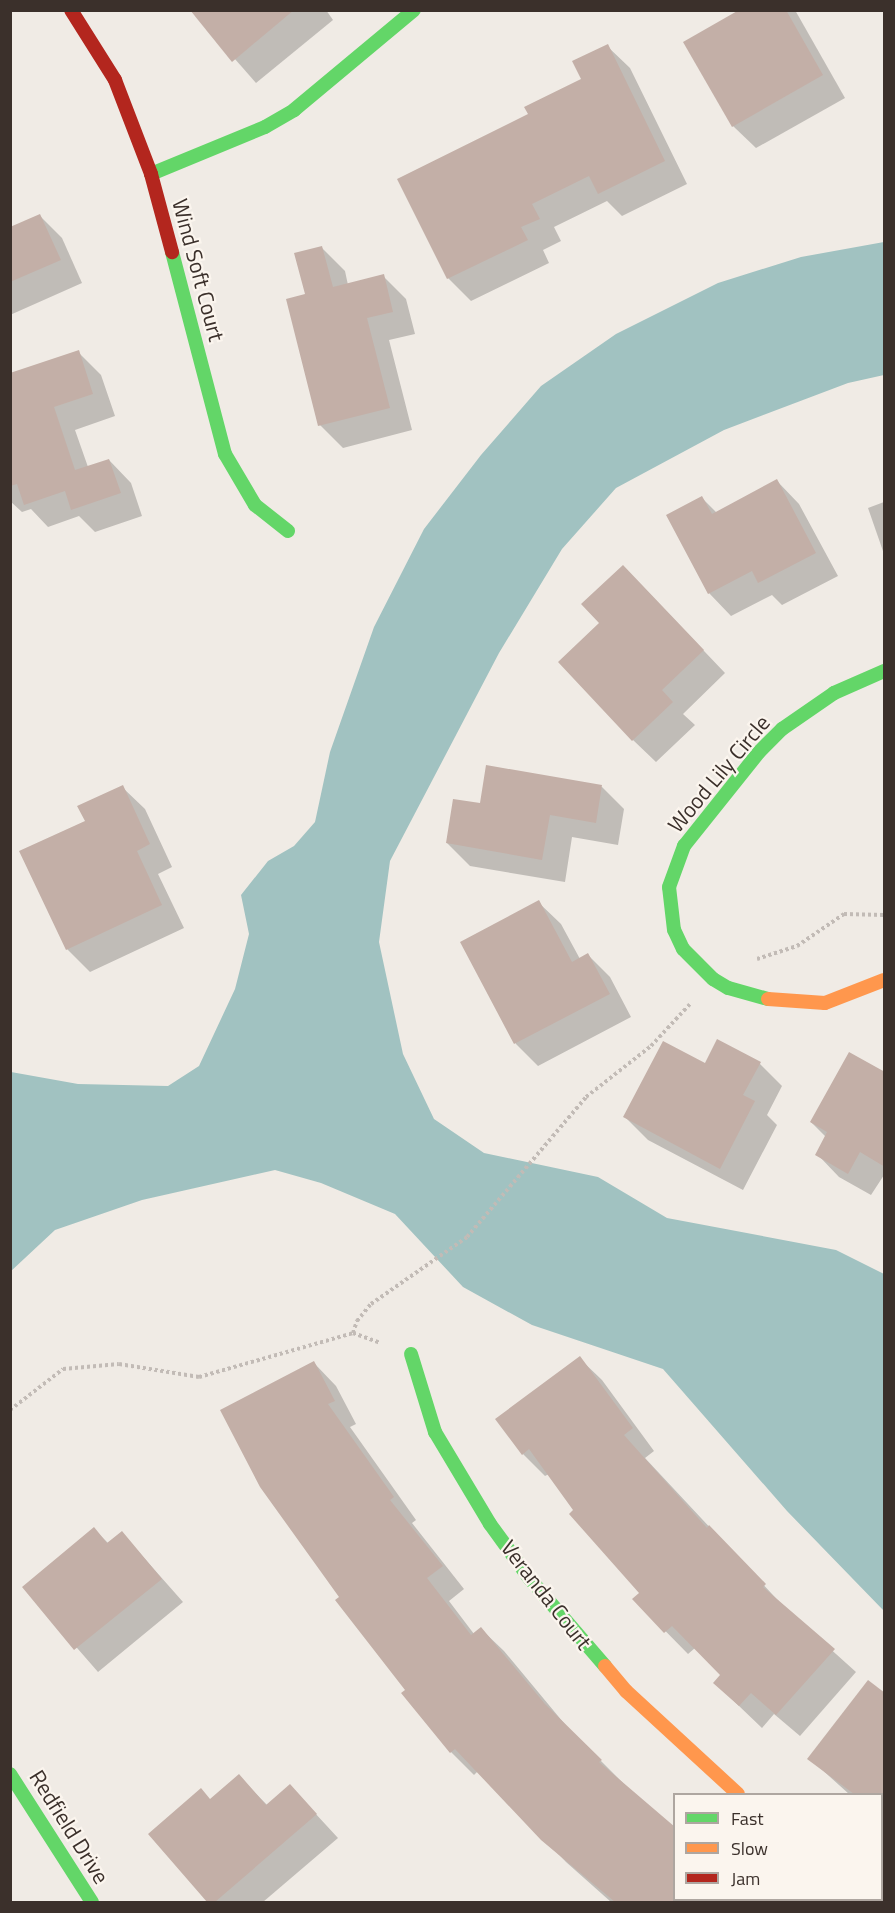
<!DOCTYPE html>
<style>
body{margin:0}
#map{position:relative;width:895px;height:1913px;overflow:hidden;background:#f0ebe5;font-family:"Titillium Web",sans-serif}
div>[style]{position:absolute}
.water>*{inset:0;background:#a1c2c1}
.shadow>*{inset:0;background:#0003}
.building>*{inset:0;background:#c3afa7}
.path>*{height:4px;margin-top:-2px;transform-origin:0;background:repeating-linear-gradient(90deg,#c2bbb6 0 3px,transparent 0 6px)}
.street>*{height:32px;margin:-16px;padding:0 16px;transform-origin:16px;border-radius:16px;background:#c9c3be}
.fast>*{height:14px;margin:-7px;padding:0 7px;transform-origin:7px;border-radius:7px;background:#63d668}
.slow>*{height:14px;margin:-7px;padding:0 7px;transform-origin:7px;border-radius:7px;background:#ff974d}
.jam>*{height:14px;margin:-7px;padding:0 7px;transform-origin:7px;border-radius:7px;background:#b3261e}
span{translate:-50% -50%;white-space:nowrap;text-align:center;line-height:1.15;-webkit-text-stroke:4.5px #fbf5ee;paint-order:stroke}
.street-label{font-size:22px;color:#3b302b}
.frame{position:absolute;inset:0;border:12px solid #3b302b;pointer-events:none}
.legend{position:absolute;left:673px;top:1793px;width:210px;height:108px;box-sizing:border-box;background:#fbf5ee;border:2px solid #aea6a0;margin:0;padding:8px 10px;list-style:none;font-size:18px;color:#3b302b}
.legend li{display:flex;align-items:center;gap:12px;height:30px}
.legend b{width:30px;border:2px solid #aea6a0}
</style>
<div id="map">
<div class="water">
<i style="clip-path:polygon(884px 242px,884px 375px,848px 383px,724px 430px,616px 488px,562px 549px,499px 653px,390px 861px,379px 942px,403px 1054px,434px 1119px,484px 1153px,598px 1177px,667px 1218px,836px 1250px,884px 1274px,884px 1611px,787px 1511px,663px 1369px,532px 1325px,463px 1287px,395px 1214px,321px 1183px,275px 1170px,142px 1200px,55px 1230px,10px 1272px,11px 1072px,78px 1084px,168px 1086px,199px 1066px,235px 989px,249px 934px,241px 895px,268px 861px,294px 846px,315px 822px,330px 752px,374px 627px,424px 529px,481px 455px,541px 386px,616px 334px,718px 283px,801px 257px)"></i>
</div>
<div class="shadow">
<i style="clip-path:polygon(192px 10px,326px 10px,333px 20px,256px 83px)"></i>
<i style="clip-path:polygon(742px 10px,795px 10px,845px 98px,756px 148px,733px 126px)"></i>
<i style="clip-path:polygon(607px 46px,630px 68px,687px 184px,622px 216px,607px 201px,554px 227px,561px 241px,543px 250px,549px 263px,471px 301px,448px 278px,530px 115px,583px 80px)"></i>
<i style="clip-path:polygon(40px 216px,62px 238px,82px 283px,10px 315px,10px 228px)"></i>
<i style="clip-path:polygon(322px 248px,345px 271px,348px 285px,383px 276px,406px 299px,415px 334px,389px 340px,412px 430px,343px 448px,320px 425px)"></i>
<i style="clip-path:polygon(78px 352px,101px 375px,115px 416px,75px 430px,88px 467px,109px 460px,131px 483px,142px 516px,95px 532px,79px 516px,48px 527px,31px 509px,22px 512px,10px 501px,10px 375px)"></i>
<i style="clip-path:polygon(777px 481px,799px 504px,838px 576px,782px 605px,772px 595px,731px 616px,709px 593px,702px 498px,717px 513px)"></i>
<i style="clip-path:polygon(884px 502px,884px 554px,868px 508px)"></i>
<i style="clip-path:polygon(645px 589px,725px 673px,683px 714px,695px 725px,656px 762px,633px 740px)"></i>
<i style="clip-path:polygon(122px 787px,145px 809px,172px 867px,158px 874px,184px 928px,90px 972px,67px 949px,87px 822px)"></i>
<i style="clip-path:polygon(602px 787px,624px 809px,618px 845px,572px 837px,565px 882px,470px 866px,447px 843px,481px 805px)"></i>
<i style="clip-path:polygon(538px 902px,561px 924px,580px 959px,588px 955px,610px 977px,631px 1017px,538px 1066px,516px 1044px,462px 943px)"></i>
<i style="clip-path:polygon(760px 1064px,782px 1086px,767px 1115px,777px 1125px,743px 1190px,648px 1140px,625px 1117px,706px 1065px)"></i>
<i style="clip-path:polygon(884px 1074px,884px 1175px,871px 1195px,839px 1177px,817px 1154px,826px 1137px,811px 1122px)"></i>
<i style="clip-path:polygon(579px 1358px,602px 1380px,654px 1451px,645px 1458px,786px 1609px,856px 1672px,800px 1736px,774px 1714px,762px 1728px,715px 1683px,722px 1675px,695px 1648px,688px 1654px,634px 1599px,641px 1593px,549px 1474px,545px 1476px,523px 1454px)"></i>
<i style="clip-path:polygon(314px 1363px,336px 1386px,356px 1424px,350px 1427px,416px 1520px,412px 1523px,464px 1589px,449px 1601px,474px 1634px,481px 1629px,504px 1651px,568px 1728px,623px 1783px,674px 1900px,755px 1902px,611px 1902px,566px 1862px,478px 1771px,474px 1775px,451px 1752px,403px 1694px,407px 1690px,341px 1597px)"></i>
<i style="clip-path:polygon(94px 1529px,109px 1544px,122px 1533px,183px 1602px,98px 1672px,24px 1587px)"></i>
<i style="clip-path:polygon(884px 1694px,884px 1821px,882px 1794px,849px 1794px,809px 1758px)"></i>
<i style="clip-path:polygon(239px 1776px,268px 1806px,290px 1786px,338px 1838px,263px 1902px,209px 1902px,150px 1834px,210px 1800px)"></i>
</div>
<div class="building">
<i style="clip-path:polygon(190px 10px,294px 10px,232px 62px)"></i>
<i style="clip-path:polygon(739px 10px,786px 10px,823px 75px,732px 127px,683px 42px)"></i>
<i style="clip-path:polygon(608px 44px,665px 161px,598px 194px,589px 176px,532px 204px,540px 219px,521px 227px,528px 240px,447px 279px,397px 179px,528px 114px,524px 107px,581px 79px,572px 61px)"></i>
<i style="clip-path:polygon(40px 214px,61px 260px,10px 282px,10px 227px)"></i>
<i style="clip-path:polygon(322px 246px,333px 287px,384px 274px,393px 312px,367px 318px,390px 408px,318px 426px,286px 299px,305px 294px,294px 253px)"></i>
<i style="clip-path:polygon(79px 350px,93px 394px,54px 407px,75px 470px,109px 459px,121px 493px,71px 510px,65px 491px,24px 505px,17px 484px,10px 486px,10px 373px)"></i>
<i style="clip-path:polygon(777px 479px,816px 553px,758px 583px,752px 571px,708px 594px,666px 515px,702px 496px,712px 514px)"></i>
<i style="clip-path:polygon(623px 565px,704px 650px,662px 690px,673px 702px,632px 741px,558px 662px,599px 623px,581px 604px)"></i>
<i style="clip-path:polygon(486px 765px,602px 785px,596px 823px,550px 815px,542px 860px,446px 843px,453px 799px,480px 803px)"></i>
<i style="clip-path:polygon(123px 785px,150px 844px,137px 851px,162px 905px,66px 950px,19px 851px,85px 821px,77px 806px)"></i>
<i style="clip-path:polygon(539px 900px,572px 962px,588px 953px,610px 994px,514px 1044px,460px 942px)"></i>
<i style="clip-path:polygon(717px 1039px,761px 1062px,743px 1095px,755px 1101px,720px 1169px,623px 1117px,663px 1041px,705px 1063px)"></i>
<i style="clip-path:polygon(849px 1052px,885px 1072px,885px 1167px,860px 1152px,848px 1174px,815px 1155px,827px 1132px,810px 1122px)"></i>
<i style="clip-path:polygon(580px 1356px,633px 1428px,624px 1435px,707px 1528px,709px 1525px,766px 1584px,763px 1587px,835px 1649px,776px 1715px,751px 1693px,739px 1706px,713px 1683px,720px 1675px,672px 1626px,664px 1633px,632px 1599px,639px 1593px,569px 1514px,573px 1510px,529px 1449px,522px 1455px,495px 1419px)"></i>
<i style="clip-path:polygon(314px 1361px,335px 1401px,328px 1404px,394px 1497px,390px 1500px,443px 1566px,427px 1578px,471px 1635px,481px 1627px,545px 1704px,602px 1760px,599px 1762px,675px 1827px,675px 1902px,615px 1902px,541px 1840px,455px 1749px,450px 1753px,401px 1693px,405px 1690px,335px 1600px,339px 1597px,260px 1487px,220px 1410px)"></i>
<i style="clip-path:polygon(94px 1527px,107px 1543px,122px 1531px,162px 1579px,74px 1650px,22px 1587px)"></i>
<i style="clip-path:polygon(868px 1680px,885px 1693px,885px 1794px,854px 1794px,807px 1759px)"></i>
<i style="clip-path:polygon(239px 1774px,266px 1805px,290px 1784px,317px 1814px,215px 1902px,207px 1902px,148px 1834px,201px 1788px,210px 1799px)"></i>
</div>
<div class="path">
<i style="left:757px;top:959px;width:42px;rotate:-18deg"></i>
<i style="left:797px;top:946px;width:57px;rotate:-34.2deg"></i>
<i style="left:844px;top:914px;width:40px;rotate:1.4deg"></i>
<i style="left:353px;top:1333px;width:13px;rotate:-72deg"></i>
<i style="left:357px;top:1321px;width:22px;rotate:-51deg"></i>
<i style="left:371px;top:1304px;width:117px;rotate:-34.9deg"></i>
<i style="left:467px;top:1237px;width:184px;rotate:-49.6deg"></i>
<i style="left:586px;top:1097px;width:83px;rotate:-38.1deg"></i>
<i style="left:651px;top:1046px;width:57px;rotate:-47.1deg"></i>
<i style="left:10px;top:1410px;width:67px;rotate:-37.7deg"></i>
<i style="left:63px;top:1369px;width:56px;rotate:-5.1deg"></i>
<i style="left:119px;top:1364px;width:81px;rotate:9.2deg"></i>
<i style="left:199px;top:1377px;width:160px;rotate:-15.9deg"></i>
<i style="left:353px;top:1333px;width:29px;rotate:20deg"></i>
</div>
<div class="street">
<i style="left:882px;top:1898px;width:3px;rotate:45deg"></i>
</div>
<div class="fast">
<i style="left:151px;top:174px;width:123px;rotate:-22.4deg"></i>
<i style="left:265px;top:127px;width:34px;rotate:-30deg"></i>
<i style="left:294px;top:110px;width:156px;rotate:-39.8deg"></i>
<i style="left:172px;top:252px;width:209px;rotate:75.3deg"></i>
<i style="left:225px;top:454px;width:59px;rotate:59.5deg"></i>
<i style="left:255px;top:505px;width:42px;rotate:38.2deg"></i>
<i style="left:768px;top:999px;width:41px;rotate:-164.6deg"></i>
<i style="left:728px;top:988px;width:17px;rotate:-149deg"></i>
<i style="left:713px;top:979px;width:42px;rotate:-135deg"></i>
<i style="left:683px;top:949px;width:21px;rotate:-115deg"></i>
<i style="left:674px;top:930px;width:43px;rotate:-96.6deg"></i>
<i style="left:669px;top:887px;width:44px;rotate:-69.9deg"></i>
<i style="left:684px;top:846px;width:120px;rotate:-51.4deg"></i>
<i style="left:759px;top:752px;width:33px;rotate:-45deg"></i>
<i style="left:782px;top:729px;width:63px;rotate:-34.7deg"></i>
<i style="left:834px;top:693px;width:55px;rotate:-23.7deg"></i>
<i style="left:411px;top:1354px;width:82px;rotate:72.9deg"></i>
<i style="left:435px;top:1432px;width:107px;rotate:59.1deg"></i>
<i style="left:490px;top:1524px;width:68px;rotate:54deg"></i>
<i style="left:530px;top:1579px;width:115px;rotate:49.2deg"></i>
<i style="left:10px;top:1774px;width:152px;rotate:57.4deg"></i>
</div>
<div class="slow">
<i style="left:768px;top:999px;width:57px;rotate:4deg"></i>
<i style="left:825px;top:1003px;width:63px;rotate:-21.3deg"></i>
<i style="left:605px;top:1666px;width:33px;rotate:50deg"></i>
<i style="left:626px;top:1691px;width:152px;rotate:42.6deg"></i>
</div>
<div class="jam">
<i style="left:71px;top:10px;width:83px;rotate:57.8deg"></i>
<i style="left:115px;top:80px;width:101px;rotate:69deg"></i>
<i style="left:151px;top:174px;width:81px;rotate:74.9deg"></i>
</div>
<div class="street-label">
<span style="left:198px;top:270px;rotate:75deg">Wind Soft Court</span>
<span style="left:719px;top:774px;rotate:-50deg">Wood Lily Circle</span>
<span style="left:546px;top:1595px;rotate:52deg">Veranda Court</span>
<span style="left:69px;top:1827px;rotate:58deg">Redfield Drive</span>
</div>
<div class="frame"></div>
<ul class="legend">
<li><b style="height:8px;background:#63d668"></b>Fast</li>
<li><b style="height:8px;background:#ff974d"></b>Slow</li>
<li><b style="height:8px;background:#b3261e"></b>Jam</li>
</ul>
</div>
